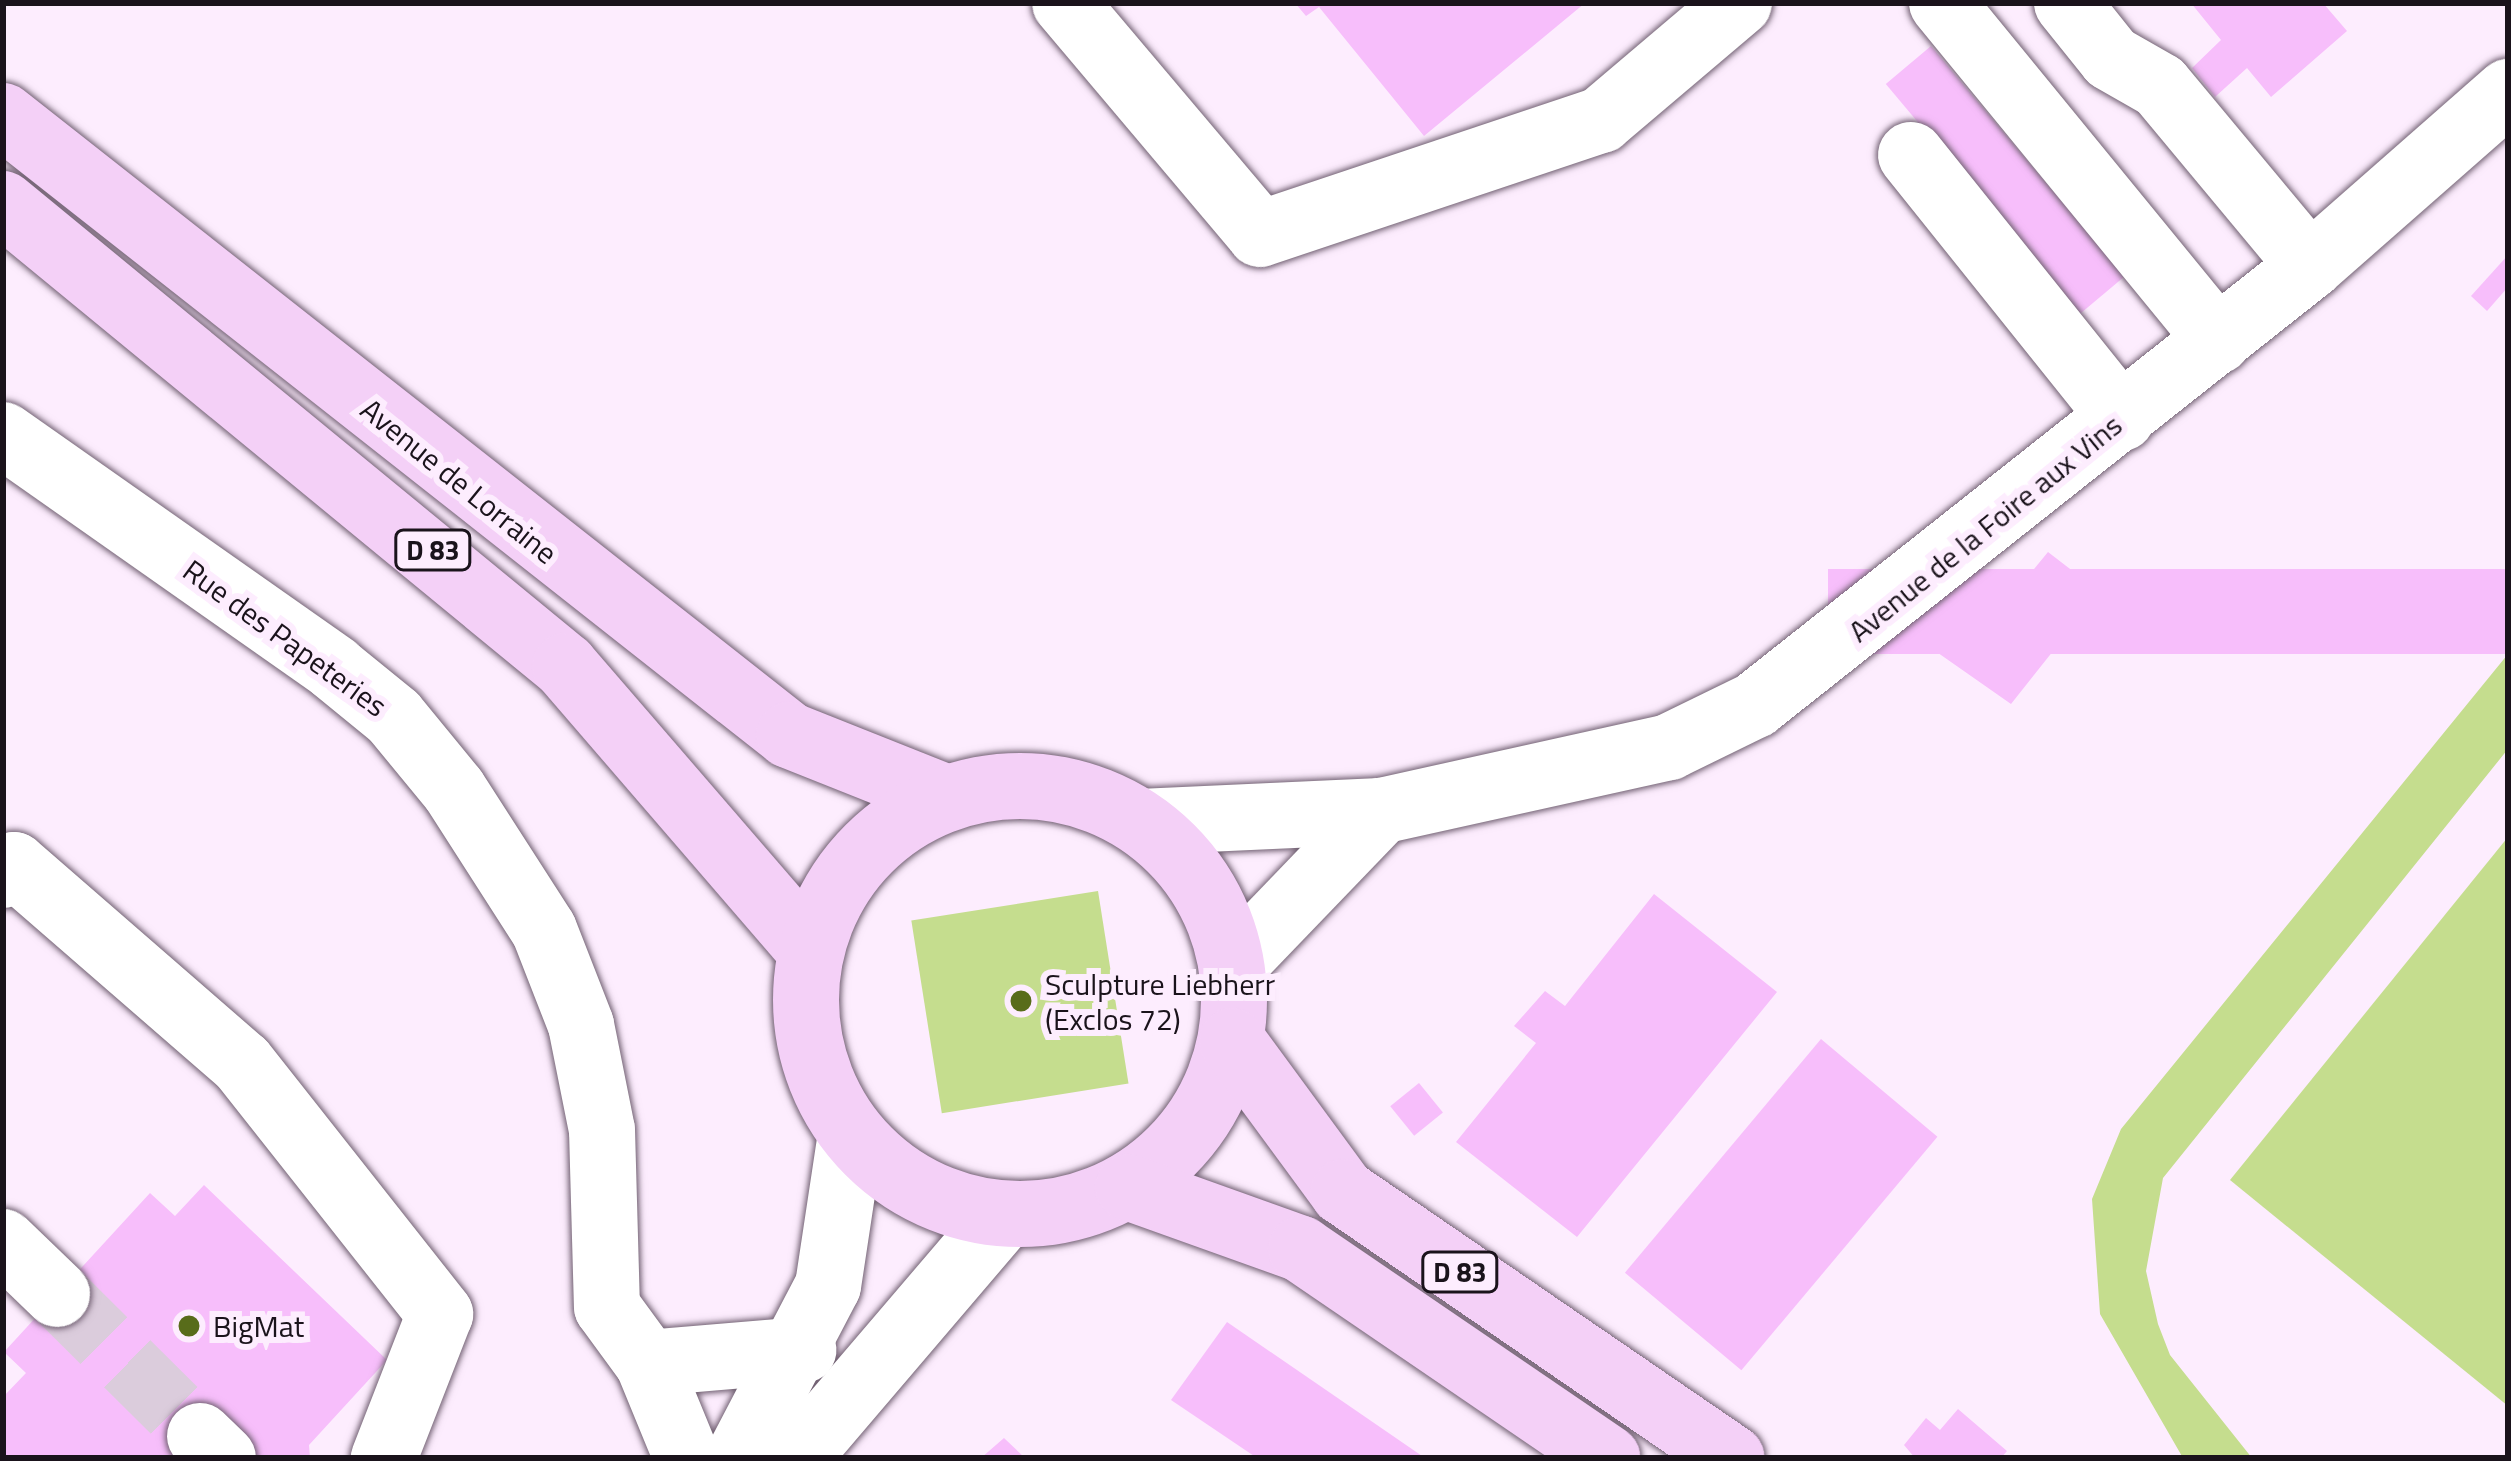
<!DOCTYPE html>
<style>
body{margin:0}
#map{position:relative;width:2511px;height:1461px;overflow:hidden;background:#fdedfe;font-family:"Titillium Web",sans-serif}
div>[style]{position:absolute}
.green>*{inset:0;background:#c5dd8e;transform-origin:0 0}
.building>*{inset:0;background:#f7befb;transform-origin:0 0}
.minor-tunnel>*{height:66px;margin-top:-33px;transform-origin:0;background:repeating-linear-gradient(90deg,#dbccdc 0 66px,transparent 0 99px)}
.roads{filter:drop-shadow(0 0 3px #726173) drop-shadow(0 0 3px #726173)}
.minor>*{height:66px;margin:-33px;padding:0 33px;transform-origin:33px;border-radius:33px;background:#fff}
.major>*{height:66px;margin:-33px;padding:0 33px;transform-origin:33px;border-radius:33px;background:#f4d0f7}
.major>.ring{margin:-33px;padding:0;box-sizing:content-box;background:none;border:66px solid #f4d0f7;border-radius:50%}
.dots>*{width:33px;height:33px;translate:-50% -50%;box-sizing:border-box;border:6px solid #fdedfe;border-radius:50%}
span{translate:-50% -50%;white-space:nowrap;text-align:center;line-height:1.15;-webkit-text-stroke:12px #fdedfe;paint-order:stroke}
.shield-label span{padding:3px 9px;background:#fdedfe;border:3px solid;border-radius:9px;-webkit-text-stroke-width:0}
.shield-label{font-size:27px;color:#1a131b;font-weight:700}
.street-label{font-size:30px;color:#1a131b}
.poi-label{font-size:30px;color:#1a131b}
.left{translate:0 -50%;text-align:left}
.frame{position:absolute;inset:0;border:6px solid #1a131b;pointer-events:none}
</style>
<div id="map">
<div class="green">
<i style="clip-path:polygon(2508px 654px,2508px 749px,2163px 1178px,2146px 1271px,2158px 1324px,2170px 1355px,2252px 1458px,2183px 1458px,2100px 1314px,2092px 1199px,2121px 1129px)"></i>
<i style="clip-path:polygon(2508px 837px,2508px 1406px,2230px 1180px)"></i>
<i style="left:1098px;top:891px;width:195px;height:189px;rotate:81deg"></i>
</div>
<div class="building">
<i style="clip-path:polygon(1295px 3px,1585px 3px,1424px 136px,1319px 7px,1306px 16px)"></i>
<i style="clip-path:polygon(2191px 3px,2323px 3px,2347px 31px,2271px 97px,2247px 68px,2215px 97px,2192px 68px,2221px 40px)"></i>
<i style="left:1931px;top:46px;width:301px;height:59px;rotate:50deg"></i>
<i style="clip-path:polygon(2508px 255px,2508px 287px,2487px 311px,2471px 296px)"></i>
<i style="clip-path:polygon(2048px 552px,2100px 592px,2011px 704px,1931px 648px,1988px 601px,1999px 612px)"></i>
<i style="left:2508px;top:569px;width:85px;height:680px;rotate:90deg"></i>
<i style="clip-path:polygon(1654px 894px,1777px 992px,1577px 1237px,1456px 1142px,1536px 1043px,1514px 1026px,1545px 991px,1565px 1006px)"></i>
<i style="left:1821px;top:1039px;width:152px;height:305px;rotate:40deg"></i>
<i style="left:1419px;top:1083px;width:38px;height:37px;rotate:51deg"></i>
<i style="clip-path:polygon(204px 1185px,387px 1360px,309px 1445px,310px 1458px,3px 1458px,3px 1397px,26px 1373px,4px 1352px,150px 1193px,175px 1216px)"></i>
<i style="clip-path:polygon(1227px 1322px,1425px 1458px,1257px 1458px,1171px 1400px)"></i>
<i style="clip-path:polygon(1958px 1409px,2007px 1451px,2001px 1458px,1915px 1458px,1904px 1445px,1926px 1418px,1940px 1430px)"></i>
<i style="clip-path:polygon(1004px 1438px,1025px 1458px,981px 1458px)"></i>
</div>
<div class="minor-tunnel">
<i style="left:57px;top:1294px;width:202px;rotate:44.8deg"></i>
</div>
<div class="roads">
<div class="minor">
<i style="left:1065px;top:3px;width:302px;rotate:49.8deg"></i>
<i style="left:1260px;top:234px;width:360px;rotate:-18.5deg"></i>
<i style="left:1601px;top:120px;width:181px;rotate:-40.3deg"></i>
<i style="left:1942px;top:3px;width:436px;rotate:50.7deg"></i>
<i style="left:2067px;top:3px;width:70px;rotate:51.3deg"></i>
<i style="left:2111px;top:58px;width:56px;rotate:29.7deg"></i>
<i style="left:2160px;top:86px;width:234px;rotate:50.2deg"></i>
<i style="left:1911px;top:155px;width:337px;rotate:51.3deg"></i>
<i style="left:3px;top:435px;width:405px;rotate:35.1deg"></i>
<i style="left:334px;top:668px;width:77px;rotate:39.2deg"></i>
<i style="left:394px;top:717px;width:94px;rotate:50.6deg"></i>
<i style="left:454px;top:790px;width:166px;rotate:57.3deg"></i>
<i style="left:544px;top:930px;width:102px;rotate:68.7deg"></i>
<i style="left:581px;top:1025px;width:107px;rotate:78.7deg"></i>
<i style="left:602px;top:1130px;width:177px;rotate:88.4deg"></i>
<i style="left:607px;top:1307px;width:69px;rotate:53.8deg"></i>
<i style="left:648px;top:1363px;width:103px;rotate:67.7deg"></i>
<i style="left:1140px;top:822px;width:241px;rotate:-2.6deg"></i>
<i style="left:1381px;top:811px;width:295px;rotate:-12.5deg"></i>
<i style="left:1669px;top:747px;width:96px;rotate:-26deg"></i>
<i style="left:1755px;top:705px;width:708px;rotate:-38.34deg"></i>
<i style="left:2310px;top:266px;width:264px;rotate:-41.3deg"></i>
<i style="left:3px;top:875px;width:15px;rotate:-42deg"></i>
<i style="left:14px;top:865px;width:302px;rotate:41deg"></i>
<i style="left:242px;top:1063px;width:320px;rotate:51.7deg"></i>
<i style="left:440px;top:1314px;width:155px;rotate:111.3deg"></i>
<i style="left:1233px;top:965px;width:214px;rotate:-46.1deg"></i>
<i style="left:3px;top:1242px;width:75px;rotate:43.9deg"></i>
<i style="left:648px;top:1363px;width:156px;rotate:-4.8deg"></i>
<i style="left:200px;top:1436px;width:32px;rotate:44deg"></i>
<i style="left:738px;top:1458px;width:194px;rotate:-62.4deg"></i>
<i style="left:828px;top:1286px;width:154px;rotate:-81.4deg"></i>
<i style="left:797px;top:1458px;width:318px;rotate:-49.5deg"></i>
</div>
<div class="major">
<i style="left:3px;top:116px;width:1000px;rotate:38.22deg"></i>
<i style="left:789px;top:735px;width:168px;rotate:21.7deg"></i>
<i style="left:3px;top:204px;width:728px;rotate:39.42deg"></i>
<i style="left:565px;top:666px;width:375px;rotate:49.2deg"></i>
<i class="ring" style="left:806px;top:786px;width:362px;height:362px"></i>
<i style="left:1232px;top:1041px;width:187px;rotate:53.7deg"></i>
<i style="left:1343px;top:1192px;width:471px;rotate:34.4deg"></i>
<i style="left:1128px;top:1187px;width:184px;rotate:19.7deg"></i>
<i style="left:1301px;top:1249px;width:371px;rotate:34.3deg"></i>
</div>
</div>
<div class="dots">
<i style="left:1021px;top:1001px;background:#586c1a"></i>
<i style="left:189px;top:1326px;background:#586c1a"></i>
</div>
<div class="shield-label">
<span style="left:433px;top:550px">D 83</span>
<span style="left:1460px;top:1272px">D 83</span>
</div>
<div class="street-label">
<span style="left:459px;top:481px;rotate:39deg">Avenue de Lorraine</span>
<span style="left:1985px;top:528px;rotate:-39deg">Avenue de la Foire aux Vins</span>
<span style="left:285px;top:638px;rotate:36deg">Rue des Papeteries</span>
</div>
<div class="poi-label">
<span class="left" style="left:1045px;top:1001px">Sculpture Liebherr<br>(Exclos 72)</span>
<span class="left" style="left:213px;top:1326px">BigMat</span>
</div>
<div class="frame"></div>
</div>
